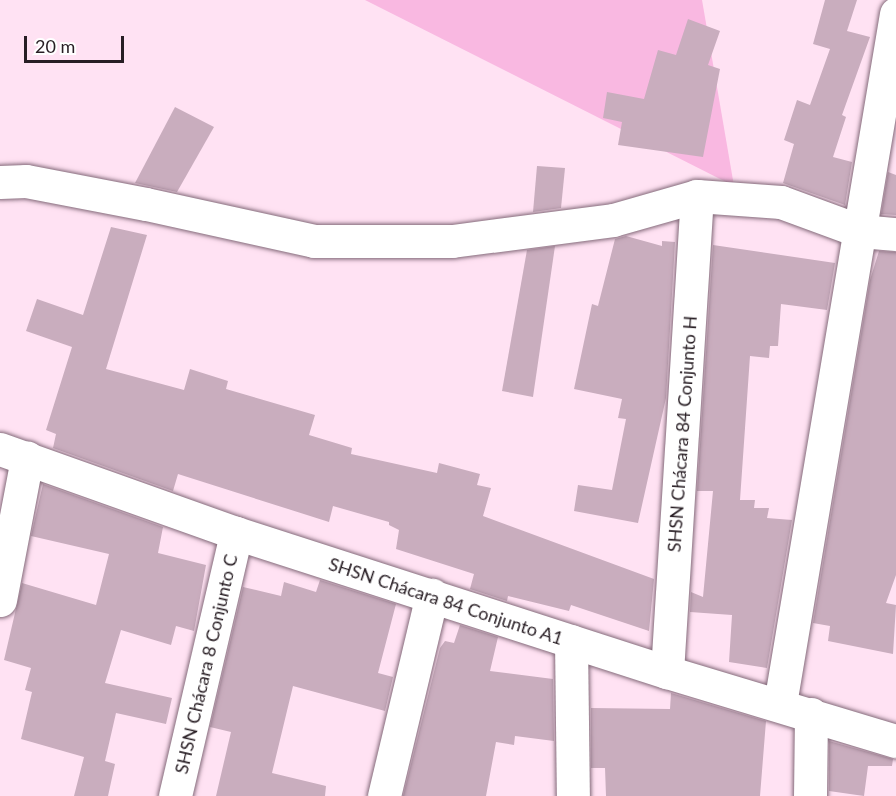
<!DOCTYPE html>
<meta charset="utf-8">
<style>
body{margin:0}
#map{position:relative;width:896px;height:796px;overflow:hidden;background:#ffe2f3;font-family:Lato,sans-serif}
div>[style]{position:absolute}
.green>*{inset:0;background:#f9b8e1}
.building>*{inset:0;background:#c9adbe}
.roads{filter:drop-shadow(0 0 2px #846a7a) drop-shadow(0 0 2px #846a7a)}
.minor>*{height:33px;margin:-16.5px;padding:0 16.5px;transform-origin:16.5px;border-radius:16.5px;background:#fff}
span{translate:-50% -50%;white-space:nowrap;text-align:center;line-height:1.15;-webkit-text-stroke:4.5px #fff;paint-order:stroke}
.street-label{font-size:18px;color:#281e24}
.scale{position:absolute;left:24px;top:36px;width:100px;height:27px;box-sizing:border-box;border:3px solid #281e24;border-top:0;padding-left:8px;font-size:18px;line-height:21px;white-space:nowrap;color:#281e24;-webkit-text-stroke:4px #fff;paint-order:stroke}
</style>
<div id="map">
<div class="green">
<i style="clip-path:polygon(365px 0,702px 0,734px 186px)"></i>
</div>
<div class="building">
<i style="clip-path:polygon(825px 0,857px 0,847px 31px,870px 37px,842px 115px,846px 117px,833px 157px,852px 162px,845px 205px,783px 183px,794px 144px,784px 140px,797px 100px,810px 105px,830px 49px,813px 44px)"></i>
<i style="clip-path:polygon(688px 19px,720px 31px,708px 65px,720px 69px,703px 157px,618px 145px,622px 122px,603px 118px,607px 92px,644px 99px,658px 50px,676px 55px)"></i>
<i style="clip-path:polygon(175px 107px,214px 127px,177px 192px,135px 183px)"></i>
<i style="clip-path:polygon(537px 166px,565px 168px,561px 208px,533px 212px)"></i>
<i style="clip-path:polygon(888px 172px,896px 175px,896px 215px,881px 214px)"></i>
<i style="clip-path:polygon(111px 227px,147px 235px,106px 369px,184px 390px,190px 369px,228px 381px,226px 389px,315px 415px,309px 435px,352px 448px,351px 454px,437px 473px,439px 463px,480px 474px,477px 485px,491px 488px,483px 516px,654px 579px,649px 631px,571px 605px,569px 611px,508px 596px,507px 601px,470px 589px,474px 574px,396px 549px,399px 530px,389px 525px,389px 522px,333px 506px,329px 522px,178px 474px,173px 491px,53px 448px,56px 434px,46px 430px,72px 347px,26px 331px,37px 299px,83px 315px)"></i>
<i style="clip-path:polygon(626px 236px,662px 246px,662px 241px,675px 242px,666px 398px,638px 523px,574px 511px,578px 485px,612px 490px,626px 419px,618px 418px,622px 399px,574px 389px,592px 304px,598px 306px,615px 239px)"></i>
<i style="clip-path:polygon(713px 245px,835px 263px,827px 310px,781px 304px,778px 346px,770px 346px,769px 358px,750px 356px,740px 500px,755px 500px,754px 508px,769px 508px,767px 518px,792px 520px,767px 668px,729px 662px,732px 615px,690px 612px,691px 592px,703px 597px,713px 491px,697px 491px)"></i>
<i style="clip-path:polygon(555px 246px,533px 397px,502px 391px,527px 250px)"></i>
<i style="clip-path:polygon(879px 251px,896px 252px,896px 575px,886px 603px,896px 605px,893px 654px,828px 641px,830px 626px,813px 623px,870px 280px)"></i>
<i style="clip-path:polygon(43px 484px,163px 527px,158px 553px,206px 565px,194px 631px,176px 626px,171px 645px,121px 630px,105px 683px,172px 698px,166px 724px,116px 713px,105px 761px,115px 764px,108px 796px,74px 796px,84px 757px,21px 739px,32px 692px,25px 690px,31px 668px,4px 660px,22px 583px,96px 605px,109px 554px,31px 536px)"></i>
<i style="clip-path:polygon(320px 580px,396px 604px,378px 673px,393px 677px,385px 711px,293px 686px,272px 773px,326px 786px,325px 796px,216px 796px,231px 732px,210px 727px,243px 587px,281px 596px,284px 582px,316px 592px)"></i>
<i style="clip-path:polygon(460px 625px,498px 637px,490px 671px,553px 679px,554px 741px,515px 736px,514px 745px,496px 742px,486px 796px,403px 796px,440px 648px,445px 641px,454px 643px)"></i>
<i style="clip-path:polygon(671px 693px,766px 721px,760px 796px,606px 796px,605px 768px,591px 768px,591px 708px,670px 709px)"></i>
<i style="clip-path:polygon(829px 741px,893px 759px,892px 766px,868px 766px,864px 796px,829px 791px)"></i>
</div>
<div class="roads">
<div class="minor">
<i style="left:0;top:182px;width:26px;rotate:-2deg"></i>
<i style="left:26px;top:181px;width:122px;rotate:10.9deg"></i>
<i style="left:146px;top:204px;width:172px;rotate:12.4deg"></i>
<i style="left:314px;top:241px;width:138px"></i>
<i style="left:452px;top:241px;width:162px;rotate:-7.4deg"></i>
<i style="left:613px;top:220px;width:87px;rotate:-15.9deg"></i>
<i style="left:697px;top:196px;width:84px;rotate:4.1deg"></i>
<i style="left:781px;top:202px;width:84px;rotate:20.2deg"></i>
<i style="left:860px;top:231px;width:36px;rotate:5deg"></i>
<i style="left:0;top:449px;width:251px;rotate:19.6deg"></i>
<i style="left:236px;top:533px;width:453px;rotate:17.9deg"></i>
<i style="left:667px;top:672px;width:239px;rotate:16.8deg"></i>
<i style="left:0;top:600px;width:145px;rotate:-79.2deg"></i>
<i style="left:571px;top:641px;width:155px;rotate:89.3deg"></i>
<i style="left:667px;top:672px;width:477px;rotate:-86.4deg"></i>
<i style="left:780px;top:704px;width:700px;rotate:-80.46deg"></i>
<i style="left:175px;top:796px;width:270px;rotate:-76.9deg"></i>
<i style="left:384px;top:796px;width:207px;rotate:-76.6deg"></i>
<i style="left:810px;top:796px;width:82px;rotate:-89.3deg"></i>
</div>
</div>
<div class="street-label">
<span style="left:682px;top:434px;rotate:-86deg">SHSN Chácara 84 Conjunto H</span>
<span style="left:446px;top:601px;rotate:18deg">SHSN Chácara 84 Conjunto A1</span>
<span style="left:206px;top:664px;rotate:-77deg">SHSN Chácara 8 Conjunto C</span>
</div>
<div class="scale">20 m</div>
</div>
